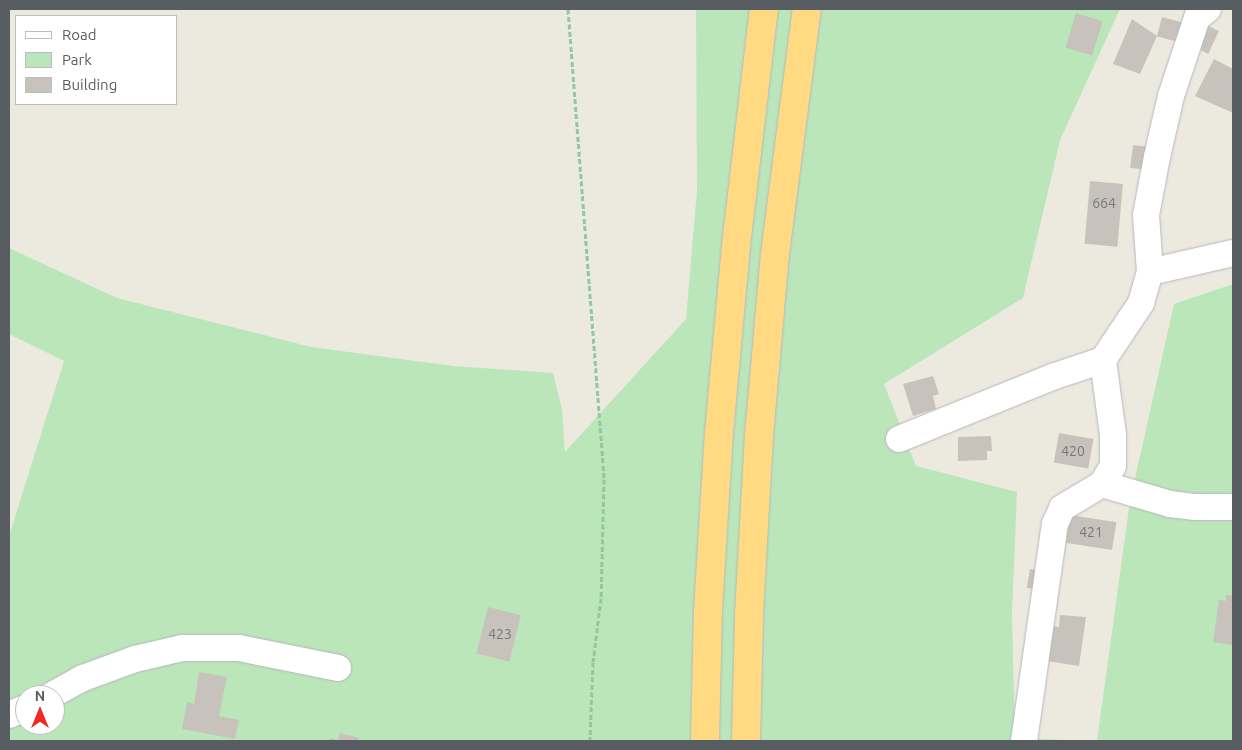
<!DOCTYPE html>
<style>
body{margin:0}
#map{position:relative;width:1242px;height:750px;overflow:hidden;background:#ece9df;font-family:Ubuntu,sans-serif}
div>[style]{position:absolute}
.green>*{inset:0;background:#bbe6ba}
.building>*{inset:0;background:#c7c3bc;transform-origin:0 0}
.path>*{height:3px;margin-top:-1.5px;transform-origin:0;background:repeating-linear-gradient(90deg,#92c79f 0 5px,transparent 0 7.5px)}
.roads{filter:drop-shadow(0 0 1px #b5b8bd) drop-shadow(0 0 1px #b5b8bd)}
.street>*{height:26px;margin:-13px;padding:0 13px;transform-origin:13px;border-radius:13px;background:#fff}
.highway>*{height:28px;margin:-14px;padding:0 14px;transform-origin:14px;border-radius:14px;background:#ffda83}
span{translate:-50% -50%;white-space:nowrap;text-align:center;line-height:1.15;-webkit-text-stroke:5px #fff;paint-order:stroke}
.number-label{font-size:14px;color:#747678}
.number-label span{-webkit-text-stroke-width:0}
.frame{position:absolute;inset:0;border:10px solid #585d61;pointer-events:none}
.legend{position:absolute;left:15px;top:15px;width:162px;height:90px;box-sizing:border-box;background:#fff;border:1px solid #bcbec0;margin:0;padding:6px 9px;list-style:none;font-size:15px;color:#585d61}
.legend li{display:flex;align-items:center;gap:10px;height:25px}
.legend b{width:25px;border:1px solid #bcbec0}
.north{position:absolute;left:15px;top:685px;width:50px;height:50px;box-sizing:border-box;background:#fff;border:1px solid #bcbec0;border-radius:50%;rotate:0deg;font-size:14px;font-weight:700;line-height:20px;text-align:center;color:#585d61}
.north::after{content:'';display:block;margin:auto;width:18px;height:22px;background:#f02921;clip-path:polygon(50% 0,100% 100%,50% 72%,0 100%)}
</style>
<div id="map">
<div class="green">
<i style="clip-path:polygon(evenodd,696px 9px,1120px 9px,1060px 140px,1023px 298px,884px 384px,916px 466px,1017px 492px,1012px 614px,1015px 738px,1093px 741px,9px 741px,9px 536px,64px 361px,9px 334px,9px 248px,117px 298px,311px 347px,453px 366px,553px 373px,562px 410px,565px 452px,686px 319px,697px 191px,696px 9px,25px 695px,55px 695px,55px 725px,25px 725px,25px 695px)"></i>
<i style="clip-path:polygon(1233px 284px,1233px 741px,1097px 741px,1130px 501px,1174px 304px)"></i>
</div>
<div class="building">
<i style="left:1076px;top:13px;width:28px;height:36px;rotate:17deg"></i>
<i style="left:1162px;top:17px;width:23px;height:20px;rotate:15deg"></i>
<i style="clip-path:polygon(1132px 19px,1157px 36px,1140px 74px,1113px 64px)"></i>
<i style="clip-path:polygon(1204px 24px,1219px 31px,1208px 54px,1195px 47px)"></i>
<i style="clip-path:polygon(1214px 59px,1233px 69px,1233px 113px,1195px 96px)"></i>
<i style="left:1133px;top:145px;width:17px;height:23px;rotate:7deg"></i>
<i style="left:1090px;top:181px;width:33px;height:63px;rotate:5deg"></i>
<i style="clip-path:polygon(933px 376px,939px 394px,933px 396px,936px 409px,913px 416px,903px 384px)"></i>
<i style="left:1059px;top:433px;width:35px;height:30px;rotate:10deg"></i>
<i style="clip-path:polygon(991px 436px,992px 451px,987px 451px,987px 460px,958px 461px,958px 437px)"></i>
<i style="left:1070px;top:515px;width:47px;height:28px;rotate:9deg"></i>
<i style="left:1030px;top:569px;width:11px;height:19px;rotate:10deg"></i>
<i style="clip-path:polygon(1226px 595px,1233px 596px,1233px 645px,1213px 642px,1219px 600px,1226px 601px)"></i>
<i style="left:488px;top:607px;width:34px;height:48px;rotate:14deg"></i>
<i style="clip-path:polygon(1060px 615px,1086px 617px,1079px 666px,1047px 661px,1052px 626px,1059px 627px)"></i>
<i style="clip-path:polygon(199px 672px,227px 677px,219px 716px,239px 720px,235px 739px,182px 729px,187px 702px,194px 704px)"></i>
<i style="clip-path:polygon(340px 733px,359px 738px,358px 741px,329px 741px,330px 738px,338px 740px)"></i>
</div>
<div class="path">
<i style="left:568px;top:9px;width:471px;rotate:85.6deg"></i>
<i style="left:604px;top:479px;width:119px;rotate:91.4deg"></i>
<i style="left:601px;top:598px;width:64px;rotate:97.1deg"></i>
<i style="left:593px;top:662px;width:79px;rotate:92.2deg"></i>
</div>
<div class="roads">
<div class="street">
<i style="left:1150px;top:272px;width:57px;rotate:-94deg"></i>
<i style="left:1146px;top:215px;width:59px;rotate:-79.3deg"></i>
<i style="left:1157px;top:157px;width:63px;rotate:-77.1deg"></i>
<i style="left:1171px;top:96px;width:82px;rotate:-71.6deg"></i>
<i style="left:1197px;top:18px;width:14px;rotate:-39deg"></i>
<i style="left:899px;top:439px;width:168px;rotate:-22deg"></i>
<i style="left:1055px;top:376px;width:51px;rotate:-18.4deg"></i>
<i style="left:1102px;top:484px;width:71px;rotate:16.4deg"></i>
<i style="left:1170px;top:504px;width:25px;rotate:7deg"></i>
<i style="left:1195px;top:507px;width:38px"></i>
<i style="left:52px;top:695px;width:35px;rotate:-29deg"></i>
<i style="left:83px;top:678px;width:55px;rotate:-20.1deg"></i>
<i style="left:135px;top:659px;width:48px;rotate:-13.2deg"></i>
<i style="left:182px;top:648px;width:57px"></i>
<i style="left:239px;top:648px;width:101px;rotate:11.4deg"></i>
<i style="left:9px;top:715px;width:17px;rotate:-24deg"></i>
<i style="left:1024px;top:741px;width:219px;rotate:-81.9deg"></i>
<i style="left:1055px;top:524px;width:17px;rotate:-66deg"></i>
<i style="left:1062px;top:508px;width:47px;rotate:-31deg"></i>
<i style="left:1102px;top:484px;width:21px;rotate:-59deg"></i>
<i style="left:1113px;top:466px;width:31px;rotate:-90deg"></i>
<i style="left:1113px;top:435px;width:76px;rotate:-97.6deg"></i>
<i style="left:1103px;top:360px;width:69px;rotate:-56.3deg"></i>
<i style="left:1141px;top:303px;width:32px;rotate:-74deg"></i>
<i style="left:1150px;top:272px;width:85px;rotate:-12.9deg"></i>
</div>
<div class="highway">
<i style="left:705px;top:741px;width:130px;rotate:-88.7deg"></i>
<i style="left:708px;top:611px;width:178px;rotate:-86.5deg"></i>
<i style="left:719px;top:433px;width:188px;rotate:-84.8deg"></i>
<i style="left:736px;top:246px;width:239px;rotate:-83.3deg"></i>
<i style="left:746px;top:741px;width:127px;rotate:-88.6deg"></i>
<i style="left:749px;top:614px;width:178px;rotate:-86.8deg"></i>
<i style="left:759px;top:436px;width:183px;rotate:-85deg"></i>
<i style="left:775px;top:254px;width:247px;rotate:-82.6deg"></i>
</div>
</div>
<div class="number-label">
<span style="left:1104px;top:203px">664</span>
<span style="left:1073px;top:451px">420</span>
<span style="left:1091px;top:532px">421</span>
<span style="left:500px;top:634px">423</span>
</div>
<div class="frame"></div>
<ul class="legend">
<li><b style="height:6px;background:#fff"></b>Road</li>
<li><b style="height:14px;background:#bbe6ba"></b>Park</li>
<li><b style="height:14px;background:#c7c3bc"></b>Building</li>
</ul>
<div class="north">N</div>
</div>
